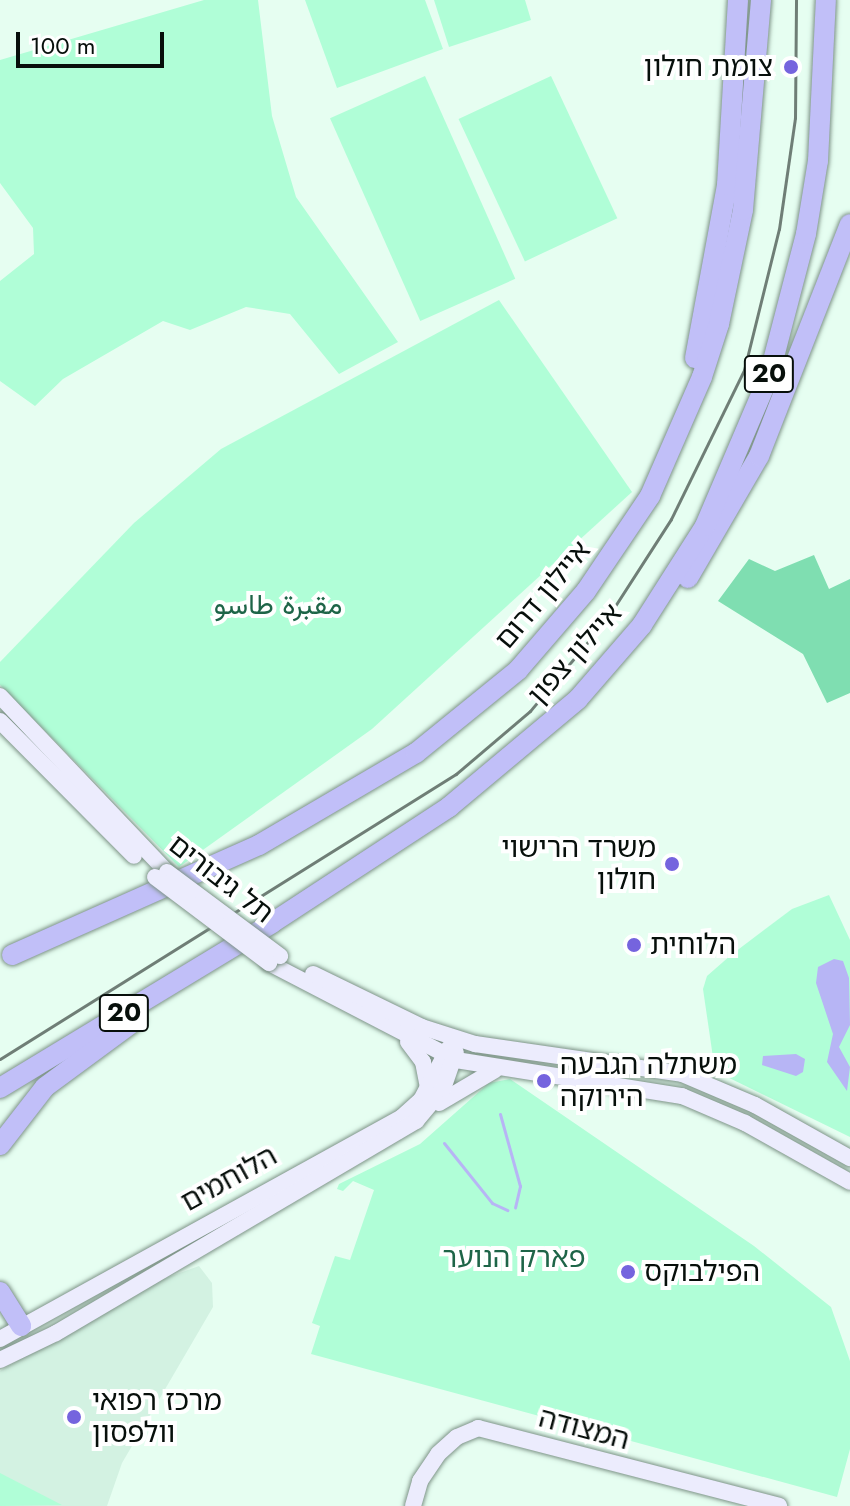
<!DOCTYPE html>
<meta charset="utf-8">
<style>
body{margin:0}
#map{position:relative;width:850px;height:1506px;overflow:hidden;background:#e6fef1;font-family:Jost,Vazirmatn,"Noto Sans Hebrew",sans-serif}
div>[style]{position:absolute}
.built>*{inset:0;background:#d3f2e2}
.green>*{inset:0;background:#b0fed7;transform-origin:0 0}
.forest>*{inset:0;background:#7fdeb1}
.water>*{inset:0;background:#b7b5f5}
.stream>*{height:3px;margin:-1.5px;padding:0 1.5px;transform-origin:1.5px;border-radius:1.5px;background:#b7b5f5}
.roads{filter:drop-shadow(0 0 2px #7e9488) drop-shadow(0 0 2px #7e9488)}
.secondary>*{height:16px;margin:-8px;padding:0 8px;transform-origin:8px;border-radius:8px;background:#ececfd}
.highway>*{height:20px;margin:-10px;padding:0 10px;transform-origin:10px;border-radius:10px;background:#c1bff8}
.rail>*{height:3px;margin:-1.5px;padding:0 1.5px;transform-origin:1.5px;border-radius:1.5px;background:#6f7e76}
.bridges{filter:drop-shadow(0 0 2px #7e9488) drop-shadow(0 0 2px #7e9488)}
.secondary-bridge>*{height:16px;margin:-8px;padding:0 8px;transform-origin:8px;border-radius:8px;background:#ececfd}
.dots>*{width:22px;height:22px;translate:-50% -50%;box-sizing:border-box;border:4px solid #fff;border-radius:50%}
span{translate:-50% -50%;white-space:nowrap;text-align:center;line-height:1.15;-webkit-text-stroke:8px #fff;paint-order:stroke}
.shield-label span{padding:2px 6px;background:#fff;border:2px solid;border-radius:6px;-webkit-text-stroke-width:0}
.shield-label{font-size:26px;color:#070f0b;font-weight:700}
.poi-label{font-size:28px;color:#070f0b}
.right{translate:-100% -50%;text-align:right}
.left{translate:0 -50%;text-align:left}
.street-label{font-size:28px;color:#070f0b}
.park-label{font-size:28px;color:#1e6548}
.scale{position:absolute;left:16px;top:32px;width:148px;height:36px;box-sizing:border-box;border:4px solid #070f0b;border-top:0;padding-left:10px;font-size:24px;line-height:28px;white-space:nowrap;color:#070f0b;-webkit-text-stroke:6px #fff;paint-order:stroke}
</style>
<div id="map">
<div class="built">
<i style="clip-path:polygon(199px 1266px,212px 1283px,213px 1307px,122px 1463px,107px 1506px,0 1506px,0 1371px,152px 1283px)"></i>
</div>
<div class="green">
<i style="clip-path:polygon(204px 0,258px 0,272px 116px,296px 197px,398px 342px,339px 374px,290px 314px,246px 307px,190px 330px,163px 321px,63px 379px,35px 406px,0 381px,0 281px,34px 254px,33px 228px,0 183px,0 60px)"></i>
<i style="clip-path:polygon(305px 0,425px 0,443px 49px,337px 88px)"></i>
<i style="clip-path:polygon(434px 0,525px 0,531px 20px,449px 47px)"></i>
<i style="left:425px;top:76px;width:222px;height:104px;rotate:66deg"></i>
<i style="left:551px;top:76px;width:157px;height:102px;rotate:65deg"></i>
<i style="clip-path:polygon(499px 300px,632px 492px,372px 729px,179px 867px,0 685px,0 662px,134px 523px,221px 449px)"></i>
<i style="clip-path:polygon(829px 895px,850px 940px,850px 1137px,715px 1071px,703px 989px,707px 976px,731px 955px,792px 909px)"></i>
<i style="clip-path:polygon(510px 1079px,754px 1246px,831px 1307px,850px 1361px,850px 1449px,837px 1497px,311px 1354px,320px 1326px,312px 1323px,335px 1256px,350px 1260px,374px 1190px,353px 1181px,343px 1191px,337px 1189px,339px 1184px,420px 1144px,489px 1083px)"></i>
<i style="clip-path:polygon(0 1473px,62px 1505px,0 1506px)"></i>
</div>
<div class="forest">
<i style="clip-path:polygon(814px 555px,829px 589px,850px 579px,850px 693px,827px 703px,803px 654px,718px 601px,749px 559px,775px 571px)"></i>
</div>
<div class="water">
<i style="clip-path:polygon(834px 959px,843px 961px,849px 978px,850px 1025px,839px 1047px,850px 1067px,847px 1091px,827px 1062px,833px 1034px,816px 983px,818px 967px)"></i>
<i style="clip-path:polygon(796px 1054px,805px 1059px,803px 1072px,796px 1076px,762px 1065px,763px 1056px)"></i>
</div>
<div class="stream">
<i style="left:500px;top:1114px;width:75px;rotate:74.5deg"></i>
<i style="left:520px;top:1186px;width:22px;rotate:103deg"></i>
<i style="left:444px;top:1143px;width:77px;rotate:51.3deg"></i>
<i style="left:492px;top:1203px;width:17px;rotate:25deg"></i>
</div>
<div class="roads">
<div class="secondary">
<i style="left:0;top:696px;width:243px;rotate:46.5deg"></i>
<i style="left:0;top:721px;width:190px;rotate:45.2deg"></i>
<i style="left:269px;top:963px;width:211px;rotate:27.4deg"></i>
<i style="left:456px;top:1060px;width:229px;rotate:9.1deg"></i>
<i style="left:682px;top:1096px;width:69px;rotate:23.2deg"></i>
<i style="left:745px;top:1123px;width:120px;rotate:29.3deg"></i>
<i style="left:313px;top:974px;width:121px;rotate:25.9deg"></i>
<i style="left:422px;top:1027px;width:56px;rotate:17.8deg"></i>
<i style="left:475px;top:1044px;width:209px;rotate:8.2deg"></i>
<i style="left:682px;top:1074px;width:79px;rotate:23deg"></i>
<i style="left:755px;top:1105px;width:109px;rotate:29.2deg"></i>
<i style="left:408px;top:1042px;width:25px;rotate:53deg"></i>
<i style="left:423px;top:1062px;width:26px;rotate:79deg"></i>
<i style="left:439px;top:1103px;width:65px;rotate:-30.5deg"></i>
<i style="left:0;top:1339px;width:459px;rotate:-28.9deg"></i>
<i style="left:402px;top:1117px;width:25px;rotate:-42deg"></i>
<i style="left:421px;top:1100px;width:58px;rotate:-62.1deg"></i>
<i style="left:0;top:1360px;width:62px;rotate:-25.7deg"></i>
<i style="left:56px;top:1333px;width:418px;rotate:-30.5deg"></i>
<i style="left:416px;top:1121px;width:42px;rotate:-49.8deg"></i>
<i style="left:443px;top:1089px;width:39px;rotate:-71deg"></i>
<i style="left:413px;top:1506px;width:26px;rotate:-74deg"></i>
<i style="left:420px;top:1481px;width:32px;rotate:-56deg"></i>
<i style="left:438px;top:1454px;width:25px;rotate:-42deg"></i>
<i style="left:457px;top:1437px;width:23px;rotate:-23deg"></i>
<i style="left:478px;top:1428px;width:311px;rotate:14.5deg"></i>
</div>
<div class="highway">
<i style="left:695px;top:358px;width:176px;rotate:-79.5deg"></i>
<i style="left:727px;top:185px;width:185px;rotate:-86.6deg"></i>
<i style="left:688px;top:578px;width:141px;rotate:-59.8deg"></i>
<i style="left:759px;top:456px;width:249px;rotate:-68.6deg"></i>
<i style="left:12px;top:955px;width:270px;rotate:-24deg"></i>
<i style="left:259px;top:845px;width:182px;rotate:-30.4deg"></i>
<i style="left:416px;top:753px;width:132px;rotate:-39.1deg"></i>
<i style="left:518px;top:670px;width:104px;rotate:-49.3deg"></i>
<i style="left:586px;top:591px;width:115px;rotate:-56deg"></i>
<i style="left:650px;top:496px;width:130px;rotate:-66.4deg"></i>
<i style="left:702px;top:377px;width:56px;rotate:-72.2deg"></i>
<i style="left:719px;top:324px;width:116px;rotate:-78.1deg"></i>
<i style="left:743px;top:210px;width:211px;rotate:-85.1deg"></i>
<i style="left:0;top:1088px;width:318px;rotate:-31.2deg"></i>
<i style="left:272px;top:923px;width:212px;rotate:-33.2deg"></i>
<i style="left:449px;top:807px;width:168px;rotate:-39.9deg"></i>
<i style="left:578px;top:699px;width:98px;rotate:-49.1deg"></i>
<i style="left:642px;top:625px;width:117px;rotate:-57.5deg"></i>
<i style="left:705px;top:526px;width:163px;rotate:-66.9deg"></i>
<i style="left:769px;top:376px;width:147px;rotate:-75.4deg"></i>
<i style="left:806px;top:234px;width:74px;rotate:-80.7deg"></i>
<i style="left:818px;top:161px;width:161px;rotate:-87.2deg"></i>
<i style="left:0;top:1145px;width:73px;rotate:-52.2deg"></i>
<i style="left:45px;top:1087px;width:113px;rotate:-36.4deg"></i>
<i style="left:0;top:1292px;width:40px;rotate:58deg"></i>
</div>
</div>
<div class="rail">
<i style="left:0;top:1059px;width:538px;rotate:-32.01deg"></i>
<i style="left:456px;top:774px;width:97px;rotate:-40.4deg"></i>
<i style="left:530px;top:711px;width:119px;rotate:-50.1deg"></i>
<i style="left:606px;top:620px;width:120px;rotate:-57.2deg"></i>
<i style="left:671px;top:519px;width:166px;rotate:-63.9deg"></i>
<i style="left:744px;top:370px;width:145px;rotate:-76.1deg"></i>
<i style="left:779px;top:229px;width:112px;rotate:-81.8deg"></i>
<i style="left:795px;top:118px;width:118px;rotate:-89.5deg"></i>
</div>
<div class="bridges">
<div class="secondary-bridge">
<i style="left:167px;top:872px;width:141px;rotate:36.6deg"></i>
<i style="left:155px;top:877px;width:143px;rotate:37deg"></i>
</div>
</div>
<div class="dots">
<i style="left:791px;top:67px;background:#7564de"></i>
<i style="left:672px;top:864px;background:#7564de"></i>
<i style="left:634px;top:945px;background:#7564de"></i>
<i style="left:544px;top:1081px;background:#7564de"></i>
<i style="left:628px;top:1272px;background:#7564de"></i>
<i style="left:74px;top:1417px;background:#7564de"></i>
</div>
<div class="shield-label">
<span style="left:769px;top:374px">20</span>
<span style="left:124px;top:1013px">20</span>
</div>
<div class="poi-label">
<span class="right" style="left:773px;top:67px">צומת חולון</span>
<span class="right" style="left:656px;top:864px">משרד הרישוי<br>חולון</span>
<span class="left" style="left:650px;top:945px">הלוחית</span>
<span class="left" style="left:560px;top:1081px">משתלה הגבעה<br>הירוקה</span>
<span class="left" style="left:644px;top:1272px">הפילבוקס</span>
<span class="left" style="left:92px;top:1417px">מרכז רפואי<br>וולפסון</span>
</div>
<div class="street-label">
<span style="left:543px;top:595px;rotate:-50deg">איילון דרום</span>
<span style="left:575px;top:654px;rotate:-48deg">איילון צפון</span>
<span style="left:221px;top:879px;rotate:38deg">תל גיבורים</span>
<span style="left:229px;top:1179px;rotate:-29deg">הלוחמים</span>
<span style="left:584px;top:1429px;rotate:15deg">המצודה</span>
</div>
<div class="park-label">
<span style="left:278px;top:605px">مقبرة طاسو</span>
<span style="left:514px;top:1258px">פארק הנוער</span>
</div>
<div class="scale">100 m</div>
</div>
